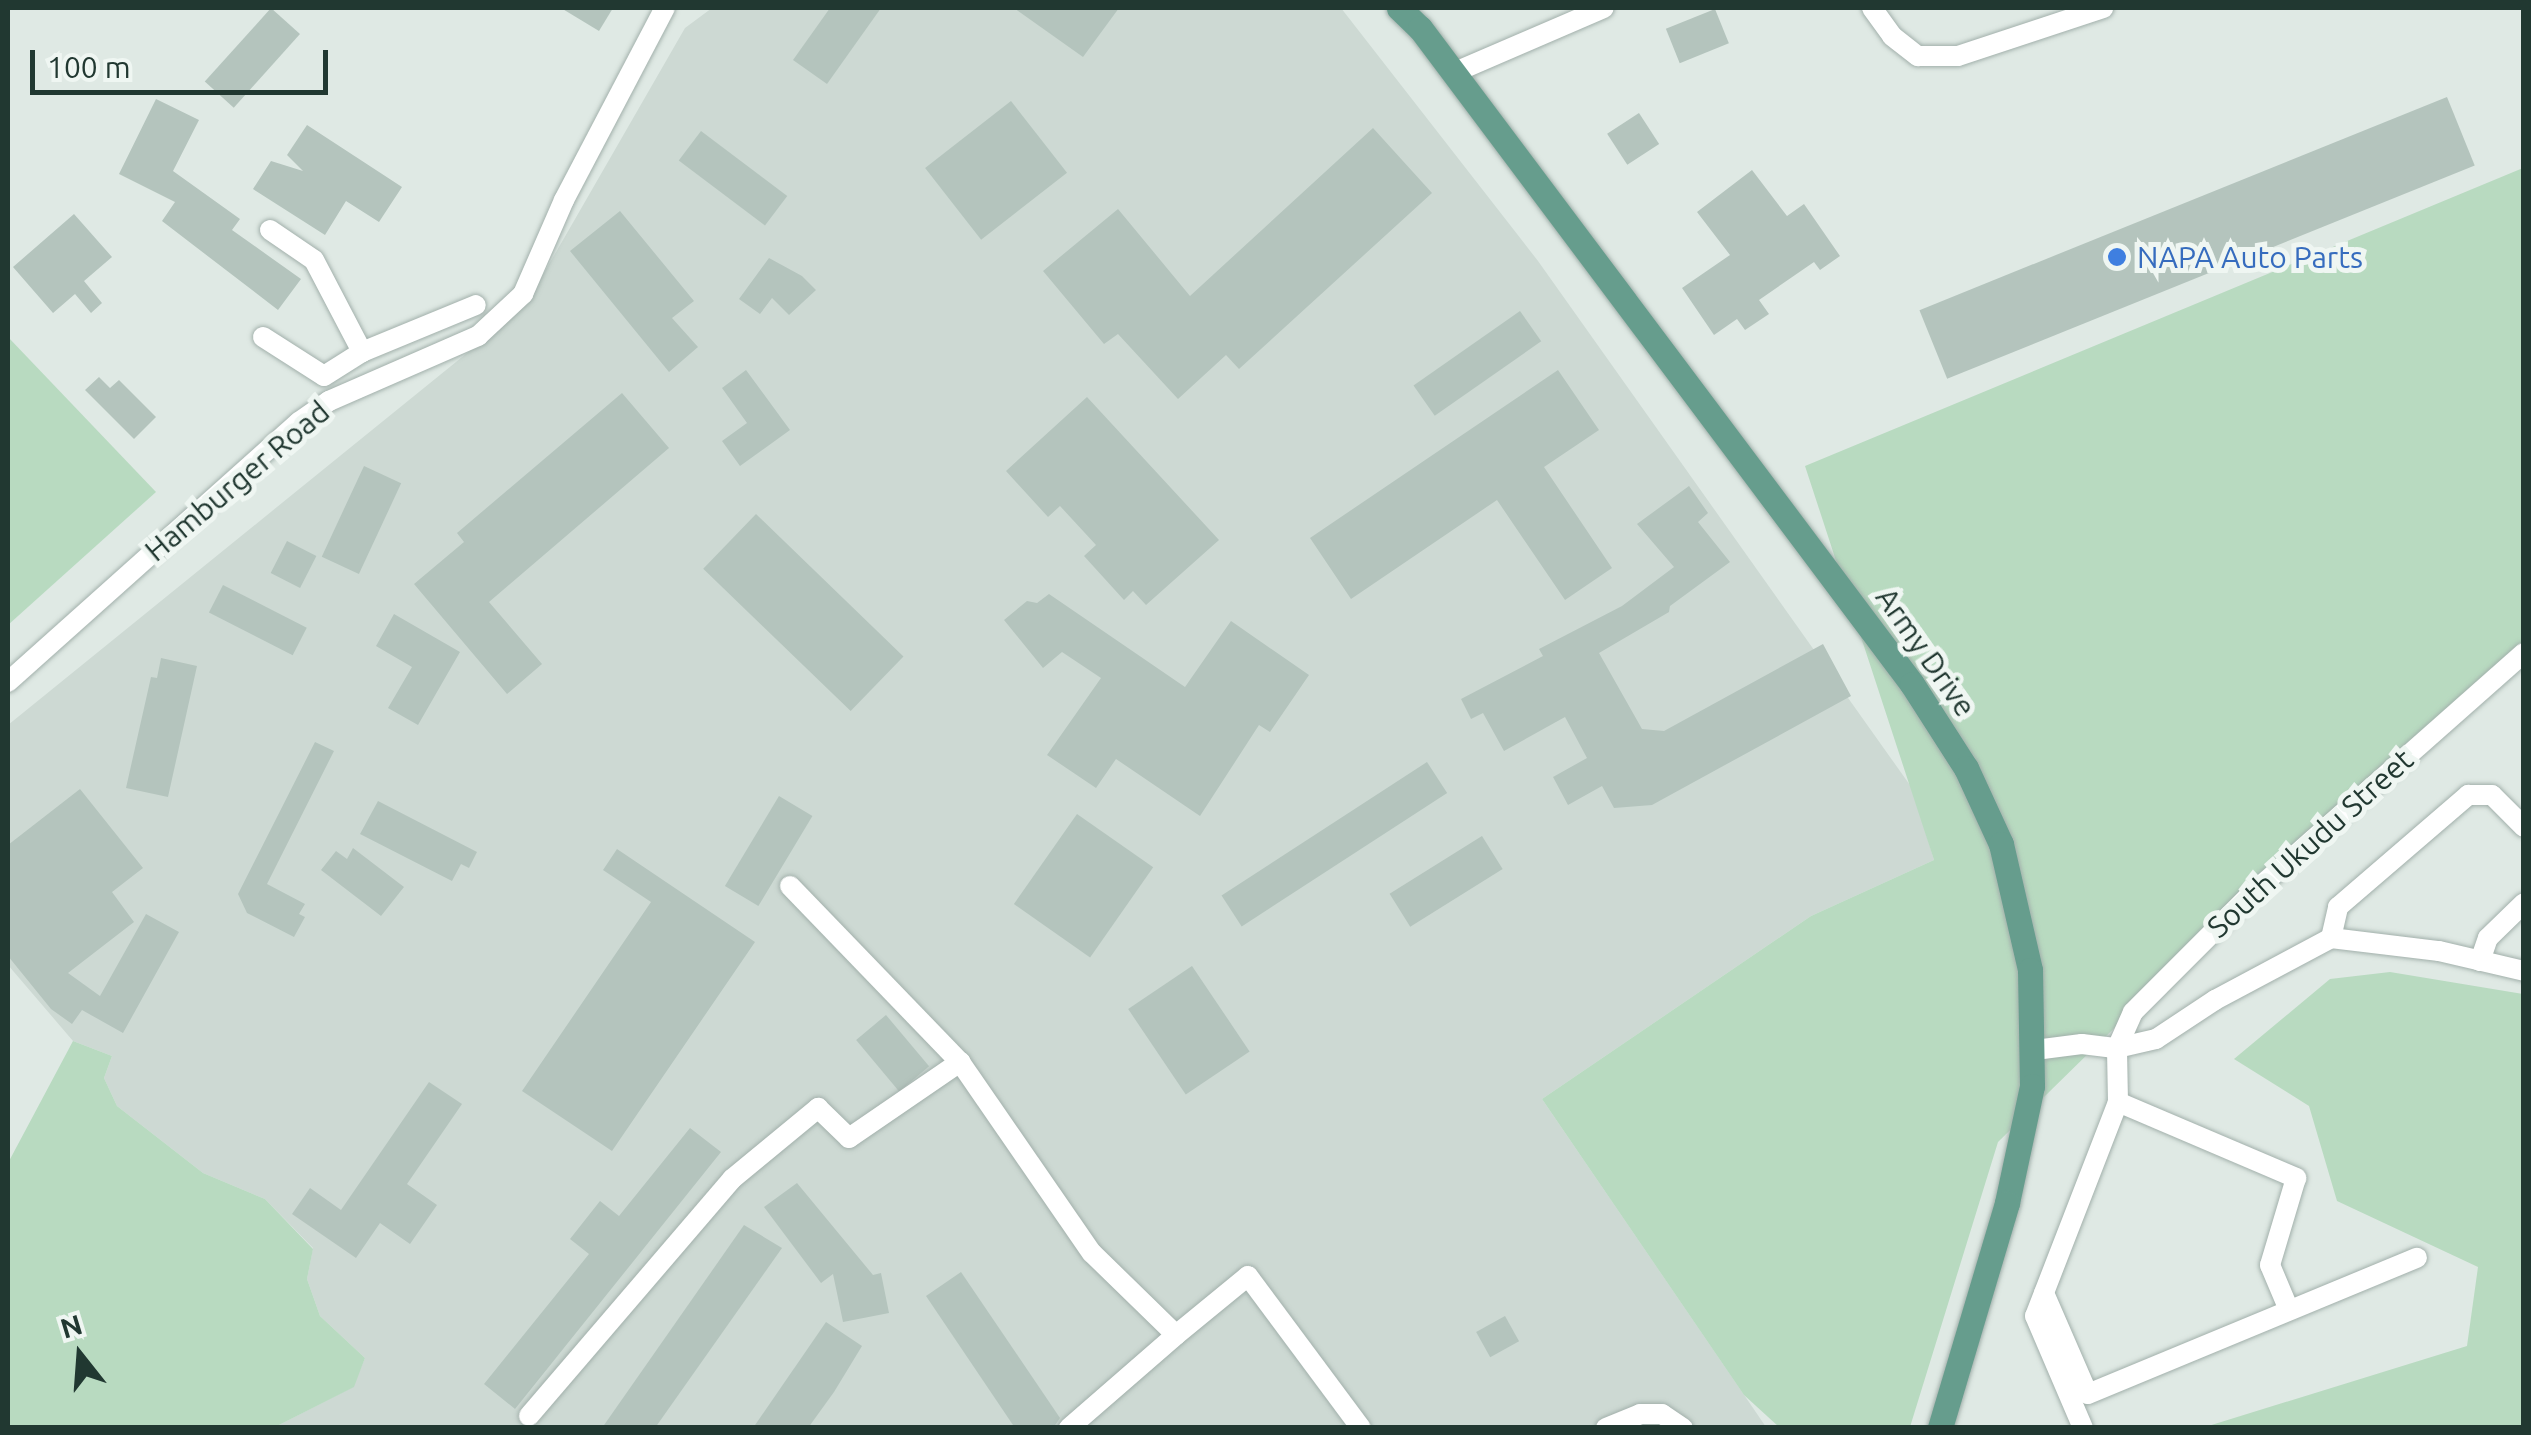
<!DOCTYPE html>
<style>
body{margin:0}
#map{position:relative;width:2531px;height:1435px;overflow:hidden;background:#dfe9e4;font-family:Ubuntu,sans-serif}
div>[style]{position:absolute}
.built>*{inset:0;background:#cdd9d3}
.green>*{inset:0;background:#b8dac0}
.building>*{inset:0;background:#b4c4bd;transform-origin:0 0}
.roads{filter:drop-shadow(0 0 2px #a2b0ab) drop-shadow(0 0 2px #a2b0ab)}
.minor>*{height:20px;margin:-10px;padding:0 10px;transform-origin:10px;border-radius:10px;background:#fff}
.major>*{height:25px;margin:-12.5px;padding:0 12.5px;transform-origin:12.5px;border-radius:12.5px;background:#669d8d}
.dots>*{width:28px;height:28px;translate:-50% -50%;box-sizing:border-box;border:5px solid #eff6f2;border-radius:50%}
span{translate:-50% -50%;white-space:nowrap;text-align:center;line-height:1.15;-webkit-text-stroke:10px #eff6f2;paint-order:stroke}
.shop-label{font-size:30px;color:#366cbe}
.left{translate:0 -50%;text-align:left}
.street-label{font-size:30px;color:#213831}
.frame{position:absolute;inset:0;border:10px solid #213831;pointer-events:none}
.north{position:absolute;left:30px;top:1305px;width:100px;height:100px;-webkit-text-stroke:8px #eff6f2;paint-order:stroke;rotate:343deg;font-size:28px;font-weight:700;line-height:40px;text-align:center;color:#213831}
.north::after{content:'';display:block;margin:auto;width:35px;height:45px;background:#213831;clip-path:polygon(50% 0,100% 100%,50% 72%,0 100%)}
.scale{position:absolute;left:30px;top:50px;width:298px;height:45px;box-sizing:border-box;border:5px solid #213831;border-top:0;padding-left:12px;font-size:30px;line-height:35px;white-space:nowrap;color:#213831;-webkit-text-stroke:8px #eff6f2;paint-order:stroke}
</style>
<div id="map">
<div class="built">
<i style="clip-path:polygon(712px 8px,1341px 8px,1538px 261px,1912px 788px,1934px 860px,1811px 916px,1542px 1099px,1766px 1427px,275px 1427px,353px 1387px,365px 1358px,320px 1316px,307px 1279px,313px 1248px,265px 1199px,203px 1173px,117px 1106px,104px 1078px,112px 1056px,73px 1041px,8px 965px,8px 725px,525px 306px,685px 28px)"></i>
</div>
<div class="green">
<i style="clip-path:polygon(2523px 168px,2523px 656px,2248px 897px,1998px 1142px,1910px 1427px,1779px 1427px,1744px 1395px,1542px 1099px,1811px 916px,1934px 860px,1805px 466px)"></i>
<i style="clip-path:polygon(8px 337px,156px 492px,8px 625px)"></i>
<i style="clip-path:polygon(2390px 972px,2523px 994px,2523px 1427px,2205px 1427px,2467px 1346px,2478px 1267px,2337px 1201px,2309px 1106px,2234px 1059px,2330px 979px)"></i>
<i style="clip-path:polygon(73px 1041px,112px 1056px,104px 1078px,117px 1106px,203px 1173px,265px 1199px,313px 1249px,307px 1279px,320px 1316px,365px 1358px,354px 1387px,275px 1427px,8px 1427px,8px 1163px)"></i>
</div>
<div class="building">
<i style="left:271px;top:8px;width:39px;height:99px;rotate:42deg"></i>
<i style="clip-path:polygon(561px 8px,613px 8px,599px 31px)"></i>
<i style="clip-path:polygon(830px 8px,881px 8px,827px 84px,793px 60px)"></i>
<i style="clip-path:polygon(1014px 8px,1119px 8px,1083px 57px)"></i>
<i style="left:1715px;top:9px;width:37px;height:53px;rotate:68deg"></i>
<i style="left:2447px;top:97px;width:74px;height:569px;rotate:68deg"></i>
<i style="clip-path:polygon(156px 99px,199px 120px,173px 171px,240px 219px,232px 230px,301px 279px,278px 310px,162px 221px,175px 202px,119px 174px)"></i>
<i style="left:1011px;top:101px;width:91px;height:109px;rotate:52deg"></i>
<i style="left:1639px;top:113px;width:37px;height:38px;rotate:57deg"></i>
<i style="clip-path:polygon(307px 125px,402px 187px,379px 222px,346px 201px,325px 235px,253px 189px,271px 161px,303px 171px,287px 155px)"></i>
<i style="clip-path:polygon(1373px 128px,1432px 193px,1239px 369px,1226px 355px,1178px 399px,1118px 334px,1104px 344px,1043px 271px,1118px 209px,1190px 296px)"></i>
<i style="left:701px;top:131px;width:108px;height:37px;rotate:37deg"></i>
<i style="clip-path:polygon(1752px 170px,1787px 216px,1804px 204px,1840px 256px,1820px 270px,1814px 262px,1759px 300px,1769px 314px,1745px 330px,1737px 319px,1714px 335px,1682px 288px,1730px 255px,1697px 212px)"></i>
<i style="clip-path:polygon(620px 211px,694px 301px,672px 318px,698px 347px,669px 372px,570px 251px)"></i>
<i style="clip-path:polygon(74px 214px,112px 257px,84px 281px,102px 303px,91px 313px,75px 294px,53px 313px,13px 267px)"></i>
<i style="clip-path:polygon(769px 258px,802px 276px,816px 290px,789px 315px,772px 298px,760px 314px,739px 299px)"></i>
<i style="left:1520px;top:311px;width:37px;height:130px;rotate:55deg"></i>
<i style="clip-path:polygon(746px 370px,790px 430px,740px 466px,722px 441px,747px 423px,722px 388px)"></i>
<i style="clip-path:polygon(1558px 370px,1599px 430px,1544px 467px,1612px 568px,1565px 600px,1497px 500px,1351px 599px,1310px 538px)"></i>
<i style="clip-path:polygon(99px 377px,110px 388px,119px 380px,156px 417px,134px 439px,85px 390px)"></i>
<i style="clip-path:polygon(622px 393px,669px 448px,489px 602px,542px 664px,507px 694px,414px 584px,464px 542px,457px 533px)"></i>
<i style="clip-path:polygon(1087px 397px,1219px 540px,1146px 605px,1133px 591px,1124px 600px,1084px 556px,1096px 545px,1060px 506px,1048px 517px,1006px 471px)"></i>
<i style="left:364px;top:466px;width:41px;height:100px;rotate:25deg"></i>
<i style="clip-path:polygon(1689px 486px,1708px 513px,1698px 522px,1730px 562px,1670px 606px,1669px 612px,1599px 653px,1642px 729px,1664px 731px,1823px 644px,1851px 696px,1652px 805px,1614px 808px,1602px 786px,1568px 805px,1553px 777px,1587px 758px,1565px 717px,1504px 751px,1483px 713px,1471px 719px,1461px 699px,1543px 656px,1539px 649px,1622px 606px,1674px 567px,1637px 524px)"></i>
<i style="left:756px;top:514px;width:205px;height:76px;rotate:44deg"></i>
<i style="left:287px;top:541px;width:33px;height:36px;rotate:27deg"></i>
<i style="left:223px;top:585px;width:94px;height:31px;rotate:27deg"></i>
<i style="clip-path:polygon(1049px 594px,1185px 687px,1231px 621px,1309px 675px,1270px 732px,1259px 725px,1200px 816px,1116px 759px,1096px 788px,1047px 755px,1101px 678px,1062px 652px,1043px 668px,1004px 620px,1027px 601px,1037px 603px)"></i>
<i style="clip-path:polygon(394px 614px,460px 652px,418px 725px,388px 708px,412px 667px,376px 646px)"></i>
<i style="clip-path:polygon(161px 658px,197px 666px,168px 797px,126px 788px,151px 677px,157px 678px)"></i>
<i style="clip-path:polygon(315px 742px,334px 751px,267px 884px,305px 904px,299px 914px,305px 917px,294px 937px,247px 913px,238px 894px)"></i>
<i style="left:1427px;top:762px;width:37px;height:245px;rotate:57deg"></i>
<i style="clip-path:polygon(80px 789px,143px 868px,112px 892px,134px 922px,68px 973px,100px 996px,146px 914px,179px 932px,123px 1033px,82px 1010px,72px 1024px,51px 1009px,8px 956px,8px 845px)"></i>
<i style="left:779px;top:796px;width:39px;height:105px;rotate:31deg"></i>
<i style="clip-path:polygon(378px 801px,477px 852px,469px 868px,461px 864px,452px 881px,360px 834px)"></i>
<i style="left:1077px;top:814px;width:93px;height:110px;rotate:35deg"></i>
<i style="left:1482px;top:836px;width:39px;height:109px;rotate:58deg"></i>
<i style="clip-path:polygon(353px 848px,404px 887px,381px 916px,321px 870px,336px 851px,347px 859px)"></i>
<i style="clip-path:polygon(617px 849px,755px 942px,612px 1151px,522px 1091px,651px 902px,603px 870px)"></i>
<i style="left:1192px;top:966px;width:103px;height:77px;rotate:56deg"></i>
<i style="left:886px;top:1015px;width:67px;height:39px;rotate:50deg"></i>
<i style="clip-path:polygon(429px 1082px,462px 1104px,407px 1184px,437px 1205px,410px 1244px,380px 1223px,356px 1258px,292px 1214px,310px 1188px,341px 1210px)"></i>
<i style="clip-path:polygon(690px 1128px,721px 1152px,515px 1409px,484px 1384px,589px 1254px,570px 1239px,600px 1201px,619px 1216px)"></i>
<i style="clip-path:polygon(797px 1183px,873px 1275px,881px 1273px,889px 1313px,843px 1322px,833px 1274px,821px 1283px,764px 1207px)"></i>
<i style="clip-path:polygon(744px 1225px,782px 1248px,655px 1428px,602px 1428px)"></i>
<i style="clip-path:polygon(961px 1272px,1060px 1418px,1053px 1428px,1015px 1428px,926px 1296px)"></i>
<i style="left:1505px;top:1316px;width:29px;height:33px;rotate:61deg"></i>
<i style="clip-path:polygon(826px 1322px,862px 1346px,834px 1392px,808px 1428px,753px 1428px)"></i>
</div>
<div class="roads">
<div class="minor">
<i style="left:1872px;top:8px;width:34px;rotate:54deg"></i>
<i style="left:1892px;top:36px;width:33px;rotate:38deg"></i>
<i style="left:1918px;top:56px;width:40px"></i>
<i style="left:1958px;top:56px;width:153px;rotate:-18.3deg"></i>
<i style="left:1453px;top:73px;width:164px;rotate:-23.3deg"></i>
<i style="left:270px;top:230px;width:53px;rotate:34.3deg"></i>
<i style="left:314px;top:260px;width:104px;rotate:62.4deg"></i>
<i style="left:362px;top:352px;width:123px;rotate:-22.4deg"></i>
<i style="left:263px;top:337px;width:72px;rotate:32.6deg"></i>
<i style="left:324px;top:376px;width:45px;rotate:-32.3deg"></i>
<i style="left:8px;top:682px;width:390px;rotate:-41.8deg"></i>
<i style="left:299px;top:422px;width:37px;rotate:-35deg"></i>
<i style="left:329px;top:401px;width:163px;rotate:-23.6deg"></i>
<i style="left:478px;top:336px;width:62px;rotate:-43deg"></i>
<i style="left:523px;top:294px;width:103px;rotate:-66.4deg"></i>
<i style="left:564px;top:200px;width:217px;rotate:-62.3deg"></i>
<i style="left:790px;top:886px;width:245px;rotate:46deg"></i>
<i style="left:960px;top:1062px;width:232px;rotate:55.4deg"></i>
<i style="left:1092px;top:1253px;width:117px;rotate:44.3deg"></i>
<i style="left:1176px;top:1335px;width:93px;rotate:-39.3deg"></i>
<i style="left:1248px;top:1276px;width:189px;rotate:53.4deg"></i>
<i style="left:2331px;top:938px;width:32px;rotate:-77deg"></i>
<i style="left:2338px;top:907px;width:172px;rotate:-40.7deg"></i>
<i style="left:2468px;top:795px;width:24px"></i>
<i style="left:2492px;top:795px;width:45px;rotate:45deg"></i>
<i style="left:2480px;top:961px;width:24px;rotate:-71deg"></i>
<i style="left:2488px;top:938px;width:50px;rotate:-44.2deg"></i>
<i style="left:2035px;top:1050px;width:47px;rotate:-7.3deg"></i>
<i style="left:2082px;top:1044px;width:35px;rotate:7deg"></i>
<i style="left:2117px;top:1048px;width:40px;rotate:-13deg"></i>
<i style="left:2156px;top:1039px;width:71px;rotate:-33.5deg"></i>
<i style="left:2215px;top:1000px;width:132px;rotate:-28.1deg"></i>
<i style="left:2331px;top:938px;width:109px;rotate:6.9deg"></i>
<i style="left:2439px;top:951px;width:87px;rotate:13.2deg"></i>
<i style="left:2118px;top:1102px;width:194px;rotate:23.1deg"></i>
<i style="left:2296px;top:1178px;width:91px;rotate:106.6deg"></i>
<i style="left:2270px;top:1265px;width:49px;rotate:67.1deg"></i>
<i style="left:2044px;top:1293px;width:110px;rotate:66.5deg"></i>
<i style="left:2088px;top:1394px;width:356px;rotate:-22.5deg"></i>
<i style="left:529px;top:1416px;width:312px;rotate:-49.4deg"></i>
<i style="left:732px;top:1179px;width:112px;rotate:-39.5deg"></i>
<i style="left:818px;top:1108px;width:43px;rotate:44.1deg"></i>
<i style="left:849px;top:1138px;width:135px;rotate:-34.4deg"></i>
<i style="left:1069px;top:1428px;width:142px;rotate:-41deg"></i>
<i style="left:1606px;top:1428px;width:37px;rotate:-22deg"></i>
<i style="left:1640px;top:1414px;width:22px"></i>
<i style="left:1662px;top:1414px;width:25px;rotate:34deg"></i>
<i style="left:2083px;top:1428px;width:122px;rotate:-113.2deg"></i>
<i style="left:2035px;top:1316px;width:230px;rotate:-68.8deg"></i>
<i style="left:2118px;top:1102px;width:54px;rotate:-91.1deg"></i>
<i style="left:2117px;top:1048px;width:39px;rotate:-66deg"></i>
<i style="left:2133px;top:1012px;width:163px;rotate:-45deg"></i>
<i style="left:2248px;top:897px;width:368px;rotate:-41.5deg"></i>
</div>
<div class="major">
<i style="left:1399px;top:8px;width:29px;rotate:44deg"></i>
<i style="left:1420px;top:28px;width:820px;rotate:53.13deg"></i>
<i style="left:1912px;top:684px;width:100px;rotate:57.3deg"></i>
<i style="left:1966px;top:768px;width:84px;rotate:65.3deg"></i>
<i style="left:2001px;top:844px;width:129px;rotate:77deg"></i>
<i style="left:2030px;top:970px;width:116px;rotate:89deg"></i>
<i style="left:2032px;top:1086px;width:120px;rotate:102.1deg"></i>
<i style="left:2007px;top:1203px;width:235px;rotate:106.6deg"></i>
</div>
</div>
<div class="dots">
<i style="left:2117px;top:257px;background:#3f7fe0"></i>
</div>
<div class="shop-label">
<span class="left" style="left:2137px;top:257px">NAPA Auto Parts</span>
</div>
<div class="street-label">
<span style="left:237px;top:481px;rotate:-40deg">Hamburger Road</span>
<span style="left:1926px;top:652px;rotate:55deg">Army Drive</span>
<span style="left:2310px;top:843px;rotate:-42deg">South Ukudu Street</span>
</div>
<div class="frame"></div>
<div class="north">N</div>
<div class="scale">100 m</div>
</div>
